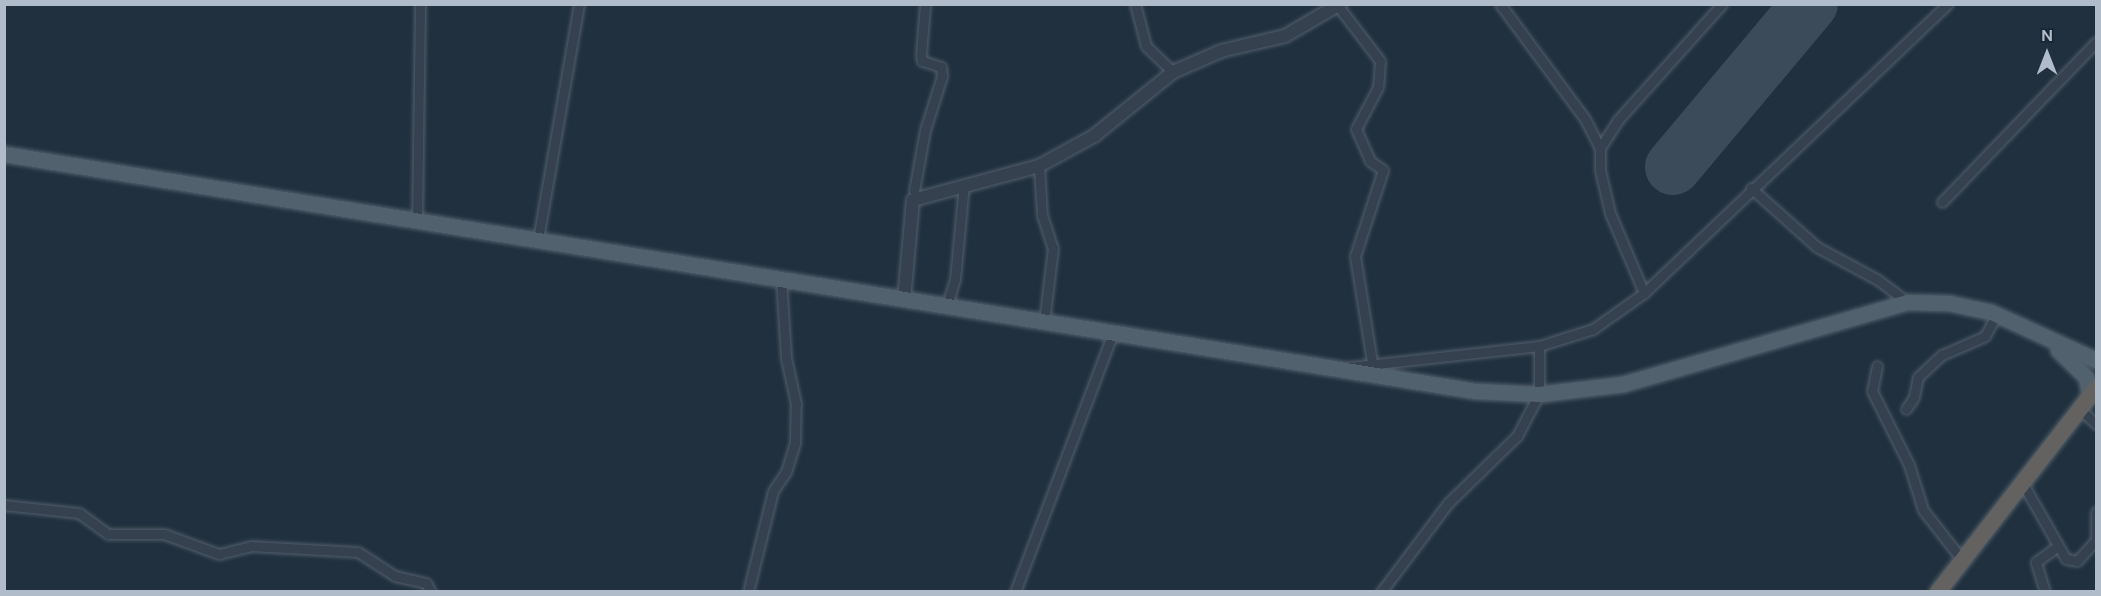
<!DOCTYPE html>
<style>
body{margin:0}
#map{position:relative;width:2101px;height:596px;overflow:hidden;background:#20303e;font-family:"DM Sans",sans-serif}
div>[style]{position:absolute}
.stream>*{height:2px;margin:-1px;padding:0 1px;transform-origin:1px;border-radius:1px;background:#324d67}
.runway>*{height:56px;margin:-28px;padding:0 28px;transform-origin:28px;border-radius:28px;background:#3b4b5a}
.roads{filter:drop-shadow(0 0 2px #535f6b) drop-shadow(0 0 2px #535f6b)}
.minor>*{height:9px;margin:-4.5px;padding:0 4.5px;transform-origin:4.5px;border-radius:4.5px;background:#35414e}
.tertiary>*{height:12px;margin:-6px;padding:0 6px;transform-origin:6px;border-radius:6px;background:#35414e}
.primary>*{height:15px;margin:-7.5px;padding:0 7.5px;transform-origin:7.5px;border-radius:7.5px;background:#52616e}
.trunk>*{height:16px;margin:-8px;padding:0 8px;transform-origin:8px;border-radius:8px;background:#636260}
span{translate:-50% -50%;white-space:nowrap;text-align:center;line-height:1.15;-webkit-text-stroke:6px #1a2632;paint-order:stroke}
.frame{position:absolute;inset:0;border:6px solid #b0bcc9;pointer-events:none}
.north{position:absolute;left:2017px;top:24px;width:60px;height:60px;-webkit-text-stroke:4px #1a2632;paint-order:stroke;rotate:0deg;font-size:16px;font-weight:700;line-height:24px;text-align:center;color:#b0bcc9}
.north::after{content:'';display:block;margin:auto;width:21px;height:27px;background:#b0bcc9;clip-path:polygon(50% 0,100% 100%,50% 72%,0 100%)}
</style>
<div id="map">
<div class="stream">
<i style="left:902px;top:591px;width:1px;rotate:45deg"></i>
</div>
<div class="runway">
<i style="left:1673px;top:167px;width:213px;rotate:-50deg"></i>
</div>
<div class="roads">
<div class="minor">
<i style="left:1135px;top:4px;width:43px;rotate:75.3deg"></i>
<i style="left:1146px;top:46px;width:37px;rotate:44deg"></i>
<i style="left:1500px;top:4px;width:143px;rotate:53.5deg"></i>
<i style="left:1585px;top:119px;width:33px;rotate:63deg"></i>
<i style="left:1600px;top:148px;width:22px;rotate:90deg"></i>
<i style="left:1600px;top:170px;width:44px;rotate:76.9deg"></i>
<i style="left:1610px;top:213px;width:87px;rotate:67deg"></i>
<i style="left:1338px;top:6px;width:69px;rotate:52.6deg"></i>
<i style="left:1380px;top:61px;width:26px;rotate:94deg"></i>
<i style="left:1378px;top:87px;width:47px;rotate:117.6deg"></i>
<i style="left:1356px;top:129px;width:35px;rotate:66deg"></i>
<i style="left:1370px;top:161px;width:16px;rotate:35deg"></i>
<i style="left:1383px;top:170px;width:90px;rotate:108deg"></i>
<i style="left:1355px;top:256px;width:107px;rotate:80.9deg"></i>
<i style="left:1600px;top:148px;width:33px;rotate:-57deg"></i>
<i style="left:1618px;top:120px;width:156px;rotate:-48.1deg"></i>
<i style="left:1039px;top:166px;width:49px;rotate:86.5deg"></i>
<i style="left:1042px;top:215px;width:35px;rotate:72deg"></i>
<i style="left:1053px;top:248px;width:75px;rotate:96.9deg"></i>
<i style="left:1751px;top:188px;width:89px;rotate:41.8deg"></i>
<i style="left:1817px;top:247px;width:69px;rotate:28.4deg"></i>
<i style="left:1878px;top:280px;width:36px;rotate:37deg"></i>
<i style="left:914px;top:191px;width:62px;rotate:-79.8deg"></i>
<i style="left:925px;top:130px;width:57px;rotate:-72.5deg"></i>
<i style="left:942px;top:76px;width:9px;rotate:-96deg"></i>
<i style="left:941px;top:67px;width:20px;rotate:-162deg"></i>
<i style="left:922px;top:61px;width:6px;rotate:-99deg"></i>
<i style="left:921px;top:55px;width:51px;rotate:-85.5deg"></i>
<i style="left:1942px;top:202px;width:222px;rotate:-46.1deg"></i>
<i style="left:417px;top:221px;width:217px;rotate:-89.2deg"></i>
<i style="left:538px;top:239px;width:239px;rotate:-80.1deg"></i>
<i style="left:947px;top:305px;width:27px;rotate:-73deg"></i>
<i style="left:955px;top:279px;width:95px;rotate:-84.6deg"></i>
<i style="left:1877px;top:366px;width:25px;rotate:101deg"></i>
<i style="left:1872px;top:391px;width:83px;rotate:63.4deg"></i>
<i style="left:1909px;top:465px;width:47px;rotate:72.7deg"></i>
<i style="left:1923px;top:510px;width:65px;rotate:51.9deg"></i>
<i style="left:1349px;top:367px;width:191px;rotate:-6.3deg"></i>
<i style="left:1539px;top:346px;width:57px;rotate:-17.5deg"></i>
<i style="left:1593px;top:329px;width:62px;rotate:-35.2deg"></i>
<i style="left:1644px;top:293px;width:419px;rotate:-43.6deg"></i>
<i style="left:1906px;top:409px;width:14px;rotate:-56deg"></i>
<i style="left:1914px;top:397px;width:20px;rotate:-79deg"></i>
<i style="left:1918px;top:377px;width:33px;rotate:-43deg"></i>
<i style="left:1942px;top:355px;width:47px;rotate:-23.8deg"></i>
<i style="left:1985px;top:336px;width:24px;rotate:-62deg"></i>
<i style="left:2081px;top:410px;width:21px;rotate:43deg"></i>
<i style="left:2023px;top:484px;width:86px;rotate:60.2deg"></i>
<i style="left:2066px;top:559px;width:11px;rotate:10deg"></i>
<i style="left:2077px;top:561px;width:28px;rotate:-48deg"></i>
<i style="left:4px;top:505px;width:75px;rotate:6.1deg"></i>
<i style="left:79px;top:513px;width:36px;rotate:36deg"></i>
<i style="left:108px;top:534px;width:56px"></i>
<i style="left:164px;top:534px;width:59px;rotate:20deg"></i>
<i style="left:219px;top:554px;width:33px;rotate:-14deg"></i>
<i style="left:251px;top:546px;width:107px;rotate:3.2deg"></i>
<i style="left:358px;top:552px;width:44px;rotate:33deg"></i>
<i style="left:395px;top:576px;width:32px;rotate:13deg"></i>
<i style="left:426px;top:583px;width:10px;rotate:61deg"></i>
<i style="left:2096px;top:512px;width:29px;rotate:90deg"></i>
<i style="left:748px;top:592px;width:104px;rotate:-76.1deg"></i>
<i style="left:773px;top:491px;width:23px;rotate:-56deg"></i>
<i style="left:786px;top:472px;width:30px;rotate:-73deg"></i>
<i style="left:795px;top:443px;width:39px;rotate:-89deg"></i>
<i style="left:796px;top:404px;width:47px;rotate:-102.3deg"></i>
<i style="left:786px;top:358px;width:80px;rotate:-93.6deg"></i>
<i style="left:1015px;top:592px;width:277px;rotate:-69.3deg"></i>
<i style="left:1381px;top:592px;width:111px;rotate:-53deg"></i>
<i style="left:1448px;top:503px;width:96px;rotate:-44.2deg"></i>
<i style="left:1517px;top:436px;width:47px;rotate:-62.4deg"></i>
<i style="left:1539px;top:394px;width:48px;rotate:-90deg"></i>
<i style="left:2045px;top:592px;width:31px;rotate:-107deg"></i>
<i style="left:2036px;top:562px;width:26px;rotate:-36deg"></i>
</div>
<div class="tertiary">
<i style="left:904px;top:300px;width:100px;rotate:-84.9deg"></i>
<i style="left:913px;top:200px;width:131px;rotate:-15.1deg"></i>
<i style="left:1039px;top:166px;width:63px;rotate:-28.6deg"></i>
<i style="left:1094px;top:136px;width:102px;rotate:-39deg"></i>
<i style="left:1173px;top:72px;width:52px;rotate:-23.6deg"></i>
<i style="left:1221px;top:51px;width:66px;rotate:-13.2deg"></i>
<i style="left:1285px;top:36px;width:64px;rotate:-30.2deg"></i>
</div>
<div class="primary">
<i style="left:4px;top:154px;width:1491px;rotate:9.15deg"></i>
<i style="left:1476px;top:391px;width:63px;rotate:2.7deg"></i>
<i style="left:1539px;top:394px;width:85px;rotate:-6.8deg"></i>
<i style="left:1623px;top:384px;width:296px;rotate:-16.1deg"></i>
<i style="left:1907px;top:302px;width:42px;rotate:1.4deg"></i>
<i style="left:1949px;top:303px;width:43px;rotate:12.1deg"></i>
<i style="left:1991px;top:312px;width:115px;rotate:24.6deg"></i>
<i style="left:2058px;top:350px;width:39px;rotate:44deg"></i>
<i style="left:2086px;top:377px;width:20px;rotate:79deg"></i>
</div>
<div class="trunk">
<i style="left:1938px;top:592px;width:258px;rotate:-52.2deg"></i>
</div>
</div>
<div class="frame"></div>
<div class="north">N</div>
</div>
